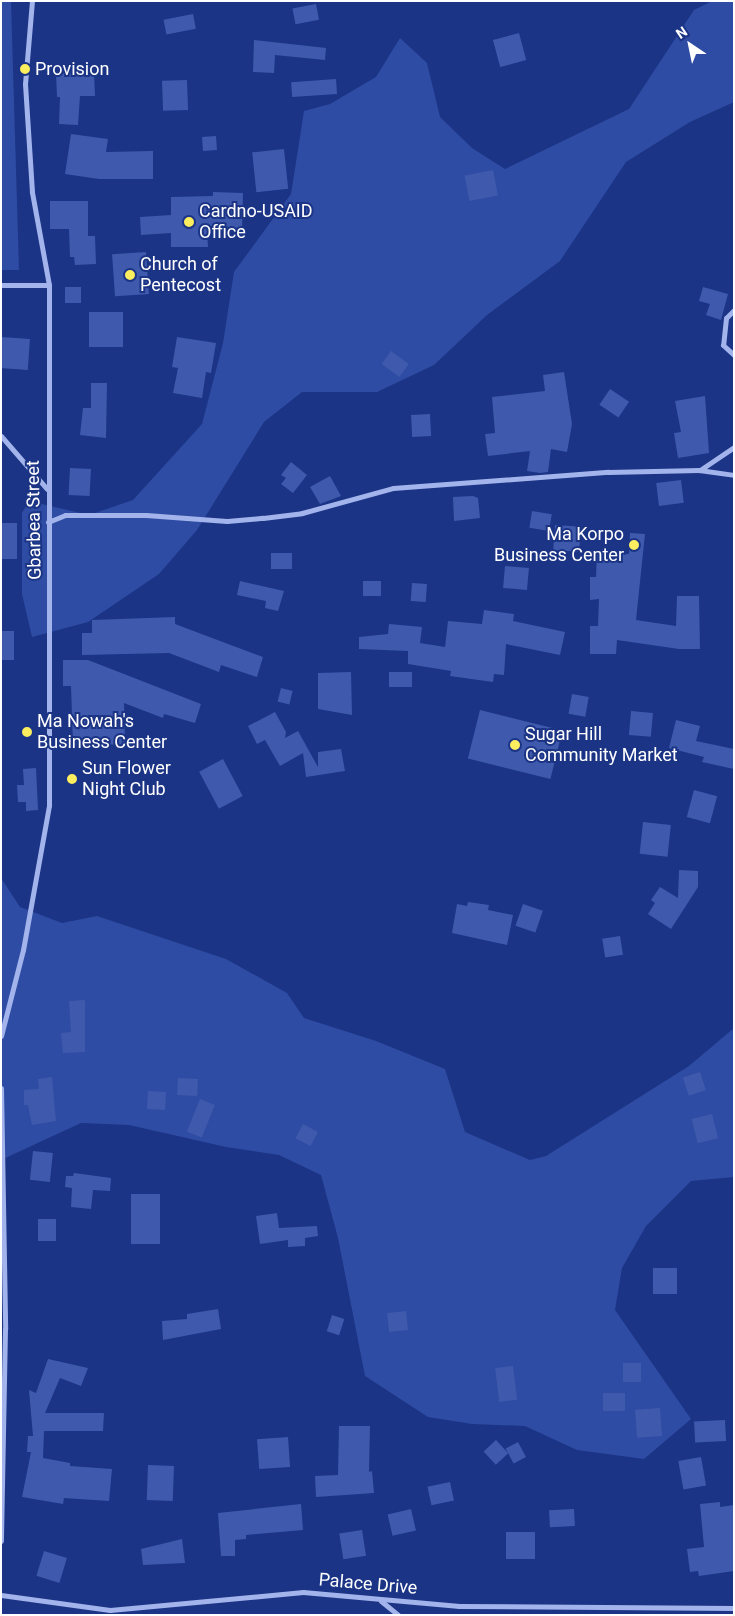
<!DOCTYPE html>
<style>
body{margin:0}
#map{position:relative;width:735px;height:1616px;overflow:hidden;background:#1b3485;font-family:Roboto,sans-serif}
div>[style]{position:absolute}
.green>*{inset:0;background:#2e4ca3}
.building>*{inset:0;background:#3f5aac;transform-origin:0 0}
.minor>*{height:5px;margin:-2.5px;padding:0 2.5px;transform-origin:2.5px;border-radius:2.5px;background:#a2b4eb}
.dots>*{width:14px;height:14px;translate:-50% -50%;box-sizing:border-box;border:2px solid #1b3485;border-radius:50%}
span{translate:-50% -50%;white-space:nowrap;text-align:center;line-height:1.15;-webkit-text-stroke:4px #1b3485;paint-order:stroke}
.poi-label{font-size:18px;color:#fff}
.left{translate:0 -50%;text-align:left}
.right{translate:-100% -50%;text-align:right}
.street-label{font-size:18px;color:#fff}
.frame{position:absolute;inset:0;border:2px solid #fff;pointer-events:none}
.north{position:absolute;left:665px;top:20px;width:50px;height:50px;-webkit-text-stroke:4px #1b3485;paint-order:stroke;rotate:326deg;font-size:14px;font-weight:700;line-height:20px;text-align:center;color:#fff}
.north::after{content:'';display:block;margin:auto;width:18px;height:22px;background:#fff;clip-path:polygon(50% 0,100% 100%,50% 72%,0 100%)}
</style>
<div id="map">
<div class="green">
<i style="clip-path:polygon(1px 1px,11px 1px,19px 270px,1px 270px)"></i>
<i style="clip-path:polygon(712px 1px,734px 1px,734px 102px,690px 122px,626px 162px,560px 261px,487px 315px,434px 365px,377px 392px,302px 392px,264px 422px,197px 530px,159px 574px,88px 622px,32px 637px,22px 594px,22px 513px,29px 501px,89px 515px,133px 500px,202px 424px,223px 343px,234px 272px,291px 194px,304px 111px,330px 104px,376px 77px,400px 38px,427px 63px,440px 117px,472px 148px,505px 169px,629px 109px,694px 10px)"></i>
<i style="clip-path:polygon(1px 878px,20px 907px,62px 923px,97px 916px,226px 959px,287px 993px,304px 1018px,376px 1041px,445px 1069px,465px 1132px,530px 1160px,546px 1156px,689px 1066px,734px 1028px,734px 1177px,691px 1181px,646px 1226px,622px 1268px,615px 1310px,691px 1419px,644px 1459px,577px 1450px,525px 1426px,472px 1424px,428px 1417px,365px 1376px,338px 1238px,321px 1175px,279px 1155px,226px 1147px,129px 1125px,81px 1123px,1px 1160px)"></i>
</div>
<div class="building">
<i style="left:316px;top:4px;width:16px;height:24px;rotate:79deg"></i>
<i style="left:193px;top:14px;width:15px;height:30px;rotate:79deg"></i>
<i style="left:519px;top:33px;width:28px;height:27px;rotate:75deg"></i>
<i style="clip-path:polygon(254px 40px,326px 48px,325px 60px,275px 55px,274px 73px,253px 72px)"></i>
<i style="clip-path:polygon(94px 72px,95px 96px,80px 96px,78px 125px,59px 124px,60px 97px,57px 97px,56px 73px)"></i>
<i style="left:336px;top:79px;width:15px;height:45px;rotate:86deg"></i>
<i style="left:187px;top:80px;width:30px;height:25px;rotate:88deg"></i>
<i style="clip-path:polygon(71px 134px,108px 139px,106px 152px,153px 151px,153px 179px,99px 179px,65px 174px)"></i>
<i style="left:216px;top:136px;width:14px;height:14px;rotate:86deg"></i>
<i style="left:284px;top:149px;width:40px;height:32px;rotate:84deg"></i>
<i style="left:493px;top:170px;width:26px;height:29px;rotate:79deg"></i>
<i style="clip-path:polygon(213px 192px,243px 193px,242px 231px,207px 231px,208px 247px,171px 247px,171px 233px,141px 235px,140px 217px,171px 215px,171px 197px,213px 196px)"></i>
<i style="clip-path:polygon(50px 201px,88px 201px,88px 236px,95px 236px,96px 264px,75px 265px,74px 257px,70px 257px,69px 229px,50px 229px)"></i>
<i style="left:146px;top:252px;width:42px;height:34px;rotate:86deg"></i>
<i style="left:65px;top:287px;width:16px;height:16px"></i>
<i style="clip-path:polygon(703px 287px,728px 294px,721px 320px,706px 315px,710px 304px,699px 301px)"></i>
<i style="left:123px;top:312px;width:35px;height:34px;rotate:90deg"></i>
<i style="left:1px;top:337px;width:29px;height:31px;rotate:4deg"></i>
<i style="clip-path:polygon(177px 337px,216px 343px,211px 373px,206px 372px,202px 398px,173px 393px,178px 368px,172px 367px)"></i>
<i style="left:391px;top:351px;width:22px;height:16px;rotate:36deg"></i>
<i style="clip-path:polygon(564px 372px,572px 424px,567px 452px,551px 449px,548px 472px,540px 473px,527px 471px,530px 451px,488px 456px,485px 434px,495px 433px,492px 397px,545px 391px,543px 375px)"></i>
<i style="clip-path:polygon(91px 383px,107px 383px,106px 438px,80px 435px,83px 408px,91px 408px)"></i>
<i style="left:610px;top:389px;width:23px;height:19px;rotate:34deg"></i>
<i style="clip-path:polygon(705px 396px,709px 453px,678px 458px,674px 433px,681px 432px,675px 401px)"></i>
<i style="left:430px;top:414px;width:22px;height:19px;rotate:87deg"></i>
<i style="clip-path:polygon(291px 462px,307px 475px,293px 493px,281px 484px,286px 478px,281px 475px)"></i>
<i style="left:70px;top:468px;width:21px;height:27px;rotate:3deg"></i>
<i style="clip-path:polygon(330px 476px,341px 496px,320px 504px,310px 487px)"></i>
<i style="left:681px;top:480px;width:23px;height:25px;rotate:83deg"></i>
<i style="clip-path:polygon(473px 496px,478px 498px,480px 518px,454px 521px,453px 497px)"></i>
<i style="left:532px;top:511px;width:20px;height:17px;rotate:9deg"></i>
<i style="left:17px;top:523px;width:36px;height:16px;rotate:90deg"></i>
<i style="left:555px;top:525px;width:26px;height:25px;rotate:4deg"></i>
<i style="clip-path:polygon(630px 533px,645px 534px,636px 620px,676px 626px,677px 596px,699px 596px,700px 649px,679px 649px,617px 640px,616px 654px,590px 654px,590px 626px,598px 626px,599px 599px,590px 600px,590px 577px,596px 577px,597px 553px,629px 554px)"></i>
<i style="left:271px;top:553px;width:21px;height:16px"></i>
<i style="left:505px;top:566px;width:24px;height:22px;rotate:5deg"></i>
<i style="clip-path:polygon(240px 581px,284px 591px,278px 611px,265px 608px,266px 601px,237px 595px)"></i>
<i style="left:381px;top:581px;width:15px;height:18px;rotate:90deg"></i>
<i style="left:412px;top:583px;width:15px;height:18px;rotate:4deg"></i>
<i style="clip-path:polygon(484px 610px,514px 614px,513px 621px,565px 632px,560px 655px,506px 644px,504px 675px,494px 674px,493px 682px,450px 676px,451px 671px,408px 664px,408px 651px,359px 649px,359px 637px,388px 634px,389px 624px,422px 627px,420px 643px,445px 647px,448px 621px,482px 624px)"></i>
<i style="clip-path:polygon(175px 617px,175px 624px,263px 657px,257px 677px,221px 665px,219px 672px,169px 653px,82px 655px,82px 633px,92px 633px,92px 620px)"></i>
<i style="left:1px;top:631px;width:13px;height:29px"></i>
<i style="clip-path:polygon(63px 660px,88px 660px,201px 704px,195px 723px,164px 714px,163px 718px,124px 703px,125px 744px,73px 746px,71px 686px,63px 686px)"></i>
<i style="clip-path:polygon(351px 672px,352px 715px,318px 709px,318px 673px)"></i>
<i style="left:389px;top:672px;width:23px;height:15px"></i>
<i style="left:281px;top:688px;width:12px;height:14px;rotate:14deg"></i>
<i style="left:572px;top:694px;width:17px;height:20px;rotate:10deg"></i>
<i style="left:480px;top:710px;width:85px;height:50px;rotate:14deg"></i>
<i style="left:631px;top:711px;width:22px;height:24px;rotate:5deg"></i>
<i style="clip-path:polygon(275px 712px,286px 732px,285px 738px,298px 731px,318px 767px,318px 752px,341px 749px,345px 771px,306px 777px,303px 753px,280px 766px,265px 740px,257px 744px,248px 726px)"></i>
<i style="clip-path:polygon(676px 720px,700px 726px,696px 741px,734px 749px,734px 769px,702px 762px,704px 757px,669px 748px)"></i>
<i style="left:223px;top:759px;width:42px;height:27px;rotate:62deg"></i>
<i style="clip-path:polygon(36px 768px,38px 810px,26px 811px,26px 802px,18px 802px,17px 785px,24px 785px,23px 769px)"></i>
<i style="left:694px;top:790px;width:24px;height:28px;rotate:15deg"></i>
<i style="left:643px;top:822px;width:28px;height:32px;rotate:6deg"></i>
<i style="clip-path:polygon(679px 870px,698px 871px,698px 887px,671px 929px,648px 914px,655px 903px,651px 900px,660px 887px,678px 898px)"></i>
<i style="clip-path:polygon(468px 902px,489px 905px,488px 910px,513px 915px,507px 945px,452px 933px,457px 904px,467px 906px)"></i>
<i style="left:523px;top:904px;width:21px;height:23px;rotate:19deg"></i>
<i style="left:620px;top:936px;width:19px;height:18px;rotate:81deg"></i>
<i style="clip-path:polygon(85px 1000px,85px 1052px,63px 1053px,61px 1033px,71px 1032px,69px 1001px)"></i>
<i style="left:700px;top:1072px;width:19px;height:18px;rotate:72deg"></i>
<i style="clip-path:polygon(52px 1077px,56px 1121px,32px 1125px,28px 1105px,24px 1105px,24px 1090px,39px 1089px,38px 1079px)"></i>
<i style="left:178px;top:1078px;width:20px;height:17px;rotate:3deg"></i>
<i style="left:148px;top:1091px;width:18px;height:18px;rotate:3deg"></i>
<i style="left:200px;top:1099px;width:16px;height:35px;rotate:22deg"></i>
<i style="left:712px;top:1114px;width:25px;height:21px;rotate:76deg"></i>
<i style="left:303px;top:1124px;width:17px;height:16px;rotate:28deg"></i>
<i style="left:33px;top:1151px;width:20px;height:29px;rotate:6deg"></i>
<i style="clip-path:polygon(74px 1173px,111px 1178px,110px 1191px,93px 1190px,91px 1209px,71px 1207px,72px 1188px,65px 1187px,66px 1176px,73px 1176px)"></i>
<i style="left:131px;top:1194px;width:29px;height:50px"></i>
<i style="clip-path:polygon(277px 1213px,279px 1228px,317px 1226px,318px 1236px,305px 1238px,305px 1246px,288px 1247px,288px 1240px,260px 1244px,256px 1216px)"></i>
<i style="left:38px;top:1219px;width:18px;height:22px"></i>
<i style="left:653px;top:1268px;width:24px;height:26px"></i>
<i style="clip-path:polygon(218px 1309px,221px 1329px,163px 1340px,162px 1321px,187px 1319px,187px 1314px)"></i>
<i style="left:406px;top:1311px;width:19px;height:19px;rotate:84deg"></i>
<i style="left:332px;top:1315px;width:13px;height:17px;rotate:18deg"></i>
<i style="clip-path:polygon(48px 1359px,88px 1368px,81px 1386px,60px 1378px,45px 1413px,104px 1413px,103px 1431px,44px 1431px,43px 1458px,70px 1463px,70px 1466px,112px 1469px,109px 1501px,64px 1498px,63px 1504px,22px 1497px,31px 1452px,27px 1452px,28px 1436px,33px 1436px,29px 1390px,36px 1393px)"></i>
<i style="left:623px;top:1363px;width:18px;height:19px"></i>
<i style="left:513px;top:1366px;width:34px;height:18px;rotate:83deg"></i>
<i style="left:625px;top:1393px;width:18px;height:22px;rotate:90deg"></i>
<i style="left:660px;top:1408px;width:28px;height:25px;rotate:86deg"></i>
<i style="left:725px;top:1420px;width:21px;height:31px;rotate:87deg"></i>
<i style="clip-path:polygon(339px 1426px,370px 1426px,369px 1472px,372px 1471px,374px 1493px,316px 1497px,315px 1476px,338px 1475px)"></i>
<i style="left:288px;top:1437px;width:30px;height:31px;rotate:86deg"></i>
<i style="left:496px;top:1440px;width:18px;height:17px;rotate:47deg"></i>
<i style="left:518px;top:1442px;width:17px;height:14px;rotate:62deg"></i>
<i style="left:701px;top:1457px;width:29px;height:23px;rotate:80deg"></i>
<i style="left:148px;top:1465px;width:26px;height:35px;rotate:2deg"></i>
<i style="left:450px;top:1482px;width:19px;height:23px;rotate:78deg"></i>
<i style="clip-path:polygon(720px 1502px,720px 1507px,734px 1505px,734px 1571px,699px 1576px,698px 1571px,690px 1572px,687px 1549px,704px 1547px,700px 1504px)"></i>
<i style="clip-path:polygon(301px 1504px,303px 1530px,246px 1535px,246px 1539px,235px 1540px,235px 1556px,221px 1556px,218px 1513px)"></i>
<i style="left:411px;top:1509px;width:22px;height:24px;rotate:77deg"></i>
<i style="left:574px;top:1509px;width:17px;height:25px;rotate:87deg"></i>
<i style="left:362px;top:1530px;width:26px;height:23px;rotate:81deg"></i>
<i style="left:506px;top:1532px;width:29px;height:27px"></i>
<i style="clip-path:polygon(182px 1539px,185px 1563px,143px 1565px,141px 1549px)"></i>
<i style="left:44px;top:1551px;width:24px;height:26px;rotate:17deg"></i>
</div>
<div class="minor">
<i style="left:1px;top:285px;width:48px"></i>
<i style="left:734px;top:310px;width:11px;rotate:135deg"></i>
<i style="left:726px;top:318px;width:27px;rotate:96deg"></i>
<i style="left:723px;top:345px;width:15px;rotate:42deg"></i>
<i style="left:1px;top:436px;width:70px;rotate:49deg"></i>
<i style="left:700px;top:470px;width:41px;rotate:-34.1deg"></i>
<i style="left:48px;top:522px;width:18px;rotate:-22deg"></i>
<i style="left:65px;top:515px;width:81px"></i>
<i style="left:146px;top:515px;width:81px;rotate:4.2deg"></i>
<i style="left:227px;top:521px;width:36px;rotate:-5deg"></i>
<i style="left:263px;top:518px;width:39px;rotate:-7deg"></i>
<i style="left:302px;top:513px;width:94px;rotate:-15.4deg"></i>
<i style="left:393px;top:488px;width:216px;rotate:-4.3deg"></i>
<i style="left:608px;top:472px;width:91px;rotate:-1.3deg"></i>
<i style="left:699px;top:470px;width:35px;rotate:8deg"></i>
<i style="left:1px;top:1036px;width:89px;rotate:-75.7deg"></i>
<i style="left:23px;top:950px;width:147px;rotate:-79.8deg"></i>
<i style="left:49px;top:805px;width:520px;rotate:-90deg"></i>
<i style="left:49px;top:285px;width:95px;rotate:-100.4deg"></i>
<i style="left:32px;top:192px;width:108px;rotate:-93.7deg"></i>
<i style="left:25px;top:84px;width:83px;rotate:-85.2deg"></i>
<i style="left:1px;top:1088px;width:241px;rotate:89deg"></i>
<i style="left:5px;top:1329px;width:212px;rotate:91.1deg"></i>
<i style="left:1px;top:1595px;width:110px;rotate:7.8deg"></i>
<i style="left:110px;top:1610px;width:194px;rotate:-5.3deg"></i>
<i style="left:303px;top:1592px;width:157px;rotate:5.1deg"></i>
<i style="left:459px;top:1606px;width:275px;rotate:0.4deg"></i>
<i style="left:381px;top:1601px;width:22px;rotate:39deg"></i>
</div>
<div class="dots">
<i style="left:25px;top:69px;background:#fcee5f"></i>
<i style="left:189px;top:222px;background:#fcee5f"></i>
<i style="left:130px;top:275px;background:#fcee5f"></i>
<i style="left:634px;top:545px;background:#fcee5f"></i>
<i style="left:27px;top:732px;background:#fcee5f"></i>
<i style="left:515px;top:745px;background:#fcee5f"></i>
<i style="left:72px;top:779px;background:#fcee5f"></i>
</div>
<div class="poi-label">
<span class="left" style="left:35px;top:69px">Provision</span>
<span class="left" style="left:199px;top:222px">Cardno-USAID<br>Office</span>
<span class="left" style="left:140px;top:275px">Church of<br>Pentecost</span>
<span class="right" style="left:624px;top:545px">Ma Korpo<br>Business Center</span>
<span class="left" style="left:37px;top:732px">Ma Nowah's<br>Business Center</span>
<span class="left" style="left:525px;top:745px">Sugar Hill<br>Community Market</span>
<span class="left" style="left:82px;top:779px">Sun Flower<br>Night Club</span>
</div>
<div class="street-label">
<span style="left:34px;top:520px;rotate:-91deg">Gbarbea Street</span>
<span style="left:368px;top:1584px;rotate:5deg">Palace Drive</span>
</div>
<div class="frame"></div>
<div class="north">N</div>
</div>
